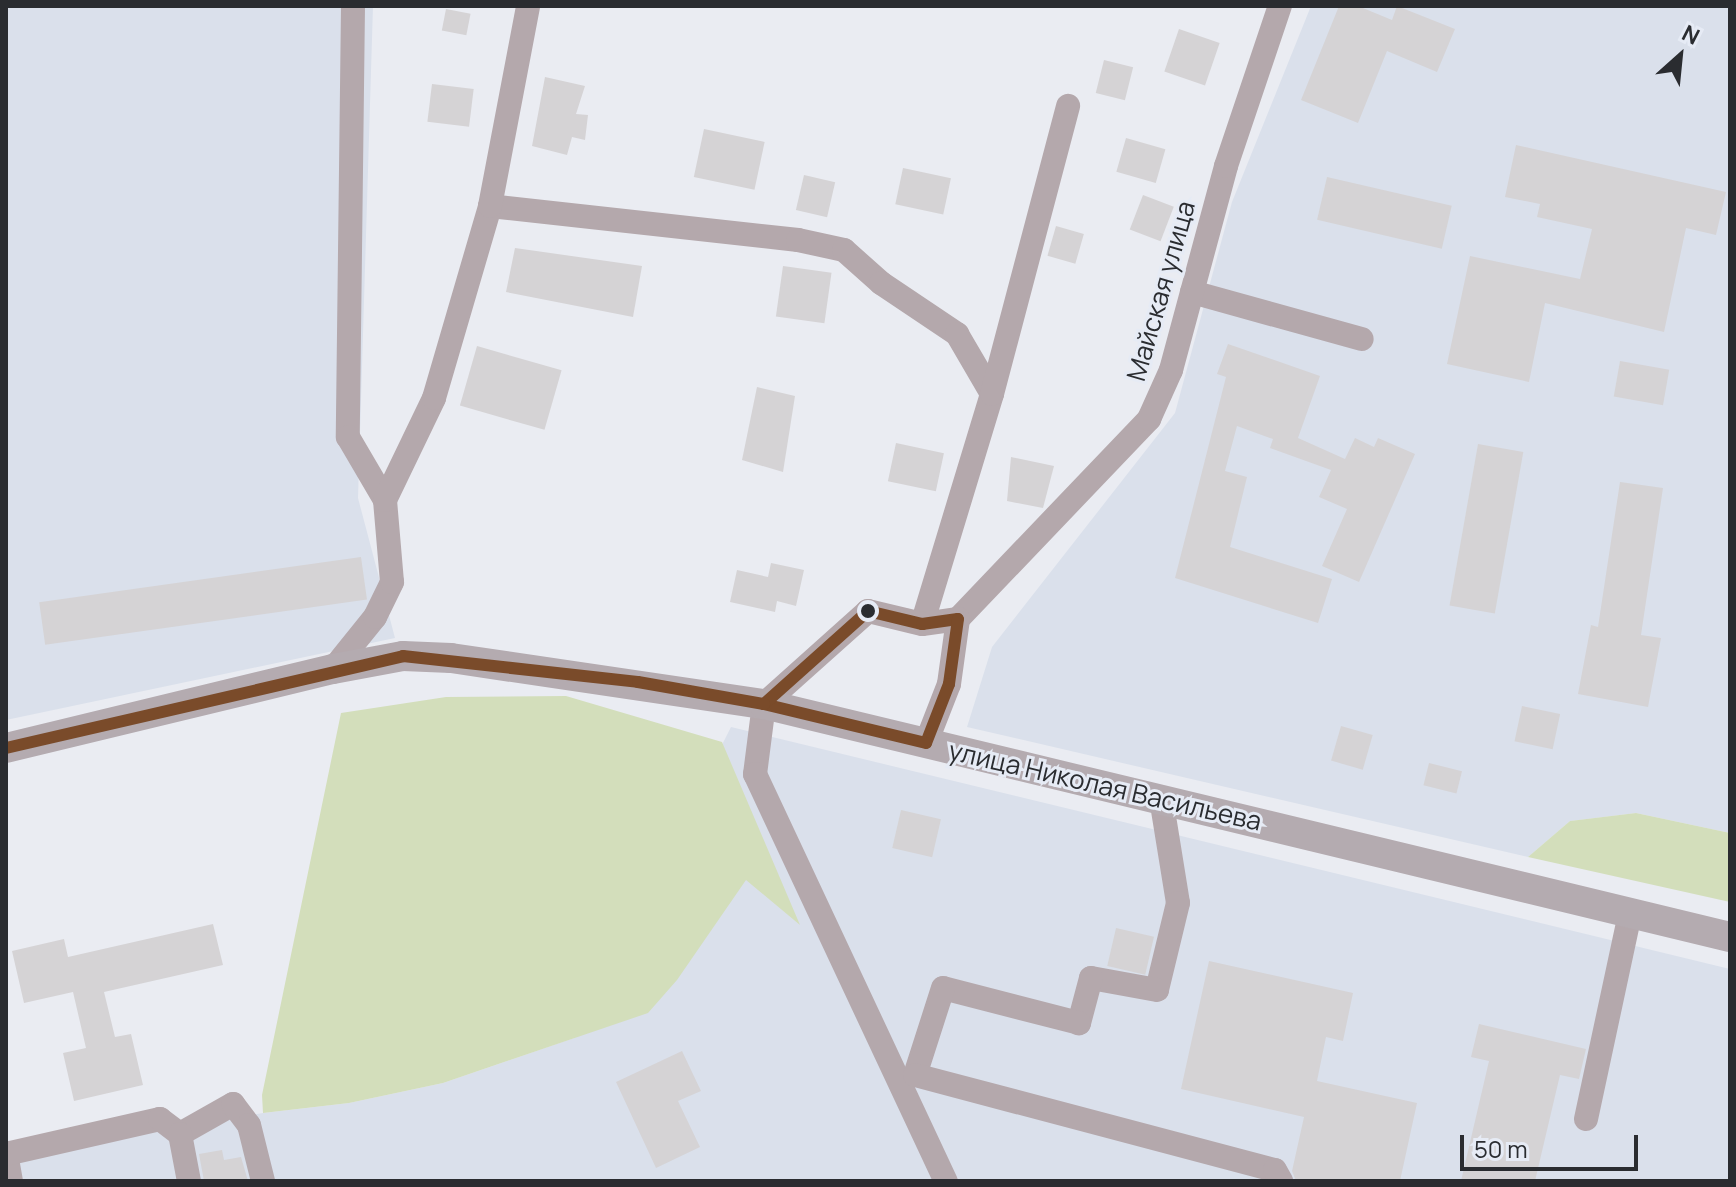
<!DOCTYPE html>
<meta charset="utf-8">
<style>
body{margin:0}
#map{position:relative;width:1736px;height:1187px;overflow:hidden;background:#eaecf2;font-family:Manrope,sans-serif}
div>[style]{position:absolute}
.built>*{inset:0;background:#dae0eb}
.green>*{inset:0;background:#d3debb}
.building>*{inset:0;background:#d5d3d5;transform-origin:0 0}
.minor>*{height:24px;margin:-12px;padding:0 12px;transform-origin:12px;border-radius:12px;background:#b4a8ac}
.major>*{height:30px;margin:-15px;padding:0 15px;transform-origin:15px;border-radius:15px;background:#b4abb0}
.bus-1>*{height:12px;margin:-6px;padding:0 6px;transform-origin:6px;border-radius:6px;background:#7a4b2a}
.dots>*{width:22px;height:22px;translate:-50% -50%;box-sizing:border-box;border:4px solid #e6ebf5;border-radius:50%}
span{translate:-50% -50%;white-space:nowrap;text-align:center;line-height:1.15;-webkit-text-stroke:6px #e6ebf5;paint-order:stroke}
.street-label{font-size:26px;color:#2a2c30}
.frame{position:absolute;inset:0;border:8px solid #2a2c30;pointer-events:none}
.north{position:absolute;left:1640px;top:16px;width:80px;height:80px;-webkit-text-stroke:6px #e6ebf5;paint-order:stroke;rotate:27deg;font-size:22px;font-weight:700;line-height:32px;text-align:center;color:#2a2c30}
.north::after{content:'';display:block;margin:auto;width:28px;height:36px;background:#2a2c30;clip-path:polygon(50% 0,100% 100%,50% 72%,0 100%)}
.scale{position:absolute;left:1460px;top:1135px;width:178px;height:36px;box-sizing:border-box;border:4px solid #2a2c30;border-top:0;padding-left:10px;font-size:24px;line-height:28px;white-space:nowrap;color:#2a2c30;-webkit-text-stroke:6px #e6ebf5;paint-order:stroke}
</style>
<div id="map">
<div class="built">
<i style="clip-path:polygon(6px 6px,373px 6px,358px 498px,395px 638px,6px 720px)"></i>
<i style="clip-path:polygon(1311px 6px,1730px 6px,1730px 833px,1636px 813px,1570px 821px,1528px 857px,967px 727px,992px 647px,1175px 413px,1232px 202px)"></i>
<i style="clip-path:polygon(731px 727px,1730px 969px,1730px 1181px,19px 1181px,13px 1157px,263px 1113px,349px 1103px,443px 1083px,574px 1038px)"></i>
</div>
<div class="green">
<i style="clip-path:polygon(566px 696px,722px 742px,800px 925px,746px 880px,677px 980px,648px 1013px,443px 1083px,349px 1103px,263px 1113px,262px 1095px,341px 713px,446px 697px)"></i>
<i style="clip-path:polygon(1636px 813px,1730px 833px,1730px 902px,1528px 857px,1570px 821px)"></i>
</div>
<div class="building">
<i style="clip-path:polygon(1339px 6px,1358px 6px,1392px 20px,1397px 6px,1455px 29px,1437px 72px,1387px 51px,1358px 123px,1301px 100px)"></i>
<i style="left:446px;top:9px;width:25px;height:22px;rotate:11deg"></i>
<i style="left:1179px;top:29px;width:43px;height:45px;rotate:19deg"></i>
<i style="left:1104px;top:60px;width:30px;height:34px;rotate:14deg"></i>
<i style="clip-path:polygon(545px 77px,585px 86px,576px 114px,588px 115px,585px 140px,572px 137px,567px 155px,532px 146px)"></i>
<i style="left:432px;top:84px;width:42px;height:38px;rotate:7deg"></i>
<i style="left:704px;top:129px;width:62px;height:49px;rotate:12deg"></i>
<i style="left:1126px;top:138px;width:41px;height:35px;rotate:16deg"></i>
<i style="clip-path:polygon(1516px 145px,1726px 192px,1716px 235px,1686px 228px,1664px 332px,1545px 303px,1529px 382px,1447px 364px,1470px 256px,1580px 279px,1592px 229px,1537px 217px,1540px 204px,1505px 197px)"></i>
<i style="left:903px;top:168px;width:49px;height:37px;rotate:12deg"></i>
<i style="left:804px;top:175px;width:32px;height:36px;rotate:13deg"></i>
<i style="left:1327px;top:177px;width:128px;height:44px;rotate:13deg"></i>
<i style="left:1143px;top:195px;width:33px;height:37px;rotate:21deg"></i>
<i style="left:1056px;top:226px;width:29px;height:31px;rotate:16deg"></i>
<i style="clip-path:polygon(515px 248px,642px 266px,633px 317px,506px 292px)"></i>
<i style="left:783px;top:266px;width:49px;height:51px;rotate:8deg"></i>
<i style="clip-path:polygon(1228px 344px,1320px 376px,1298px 438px,1345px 459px,1355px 438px,1374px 447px,1378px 438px,1415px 454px,1359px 582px,1322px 566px,1347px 509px,1319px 497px,1331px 470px,1270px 448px,1273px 439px,1237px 426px,1225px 471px,1247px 477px,1230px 547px,1332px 579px,1318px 623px,1175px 578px,1226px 377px,1217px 374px)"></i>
<i style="left:477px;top:346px;width:88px;height:62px;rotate:16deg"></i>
<i style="left:1620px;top:361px;width:50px;height:36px;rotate:10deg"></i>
<i style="clip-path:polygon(757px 387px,795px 396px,783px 472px,742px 460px)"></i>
<i style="left:896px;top:443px;width:49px;height:39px;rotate:12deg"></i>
<i style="left:1478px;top:444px;width:46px;height:164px;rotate:10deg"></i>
<i style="clip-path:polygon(1011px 457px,1054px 466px,1043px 508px,1007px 501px)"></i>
<i style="clip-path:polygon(1620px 482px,1663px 488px,1641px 635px,1661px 638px,1648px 707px,1578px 694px,1591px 625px,1598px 627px)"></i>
<i style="left:361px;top:557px;width:43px;height:325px;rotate:82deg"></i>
<i style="clip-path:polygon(771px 563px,804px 570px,796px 606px,777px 601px,775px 612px,730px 602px,737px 570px,768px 577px)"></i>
<i style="left:1522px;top:706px;width:39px;height:36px;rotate:12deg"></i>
<i style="left:1341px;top:726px;width:33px;height:36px;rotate:16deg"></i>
<i style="left:1429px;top:763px;width:34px;height:23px;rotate:14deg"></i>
<i style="left:901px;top:810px;width:41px;height:39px;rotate:13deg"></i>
<i style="clip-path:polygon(213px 924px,223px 965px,104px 992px,115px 1037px,131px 1034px,143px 1085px,74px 1101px,63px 1053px,86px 1048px,73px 992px,24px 1003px,12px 951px,64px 939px,68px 957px)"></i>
<i style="left:1116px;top:928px;width:39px;height:39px;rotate:13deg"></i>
<i style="clip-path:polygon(1209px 961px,1353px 993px,1343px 1041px,1326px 1037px,1317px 1081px,1417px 1103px,1400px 1181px,1296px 1181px,1292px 1171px,1304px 1117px,1181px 1089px)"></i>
<i style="clip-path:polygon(1479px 1024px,1586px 1049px,1579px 1079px,1560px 1075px,1535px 1181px,1461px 1181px,1489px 1061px,1471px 1057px)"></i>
<i style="clip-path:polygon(682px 1051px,701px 1091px,678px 1101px,700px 1147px,656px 1168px,616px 1082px)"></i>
<i style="clip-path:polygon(222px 1150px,224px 1160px,241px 1157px,248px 1181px,204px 1181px,199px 1154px)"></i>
</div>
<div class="minor">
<i style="left:353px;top:6px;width:431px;rotate:90.7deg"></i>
<i style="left:348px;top:437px;width:73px;rotate:59.6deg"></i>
<i style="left:490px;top:206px;width:310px;rotate:6.3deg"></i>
<i style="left:798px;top:240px;width:47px;rotate:12.3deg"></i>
<i style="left:844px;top:250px;width:50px;rotate:41.7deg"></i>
<i style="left:881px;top:283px;width:92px;rotate:33.9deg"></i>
<i style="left:957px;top:334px;width:69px;rotate:59.7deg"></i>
<i style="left:992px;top:394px;width:240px;rotate:106.9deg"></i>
<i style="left:1192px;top:292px;width:176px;rotate:15.5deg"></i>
<i style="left:992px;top:394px;width:298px;rotate:-75.2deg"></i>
<i style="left:958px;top:619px;width:277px;rotate:-46.3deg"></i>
<i style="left:1149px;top:419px;width:54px;rotate:-65.8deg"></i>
<i style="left:1171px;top:370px;width:211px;rotate:-74.9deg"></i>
<i style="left:1226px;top:166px;width:169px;rotate:-71.4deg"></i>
<i style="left:333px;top:669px;width:67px;rotate:-51.1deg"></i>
<i style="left:375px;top:617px;width:39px;rotate:-64deg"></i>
<i style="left:392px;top:582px;width:82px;rotate:-94.9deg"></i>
<i style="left:385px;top:500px;width:113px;rotate:-64.3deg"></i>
<i style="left:434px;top:398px;width:200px;rotate:-73.7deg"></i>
<i style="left:490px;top:206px;width:204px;rotate:-79.2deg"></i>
<i style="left:926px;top:743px;width:63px;rotate:-68.7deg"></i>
<i style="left:949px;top:684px;width:66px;rotate:-82.1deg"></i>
<i style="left:958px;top:619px;width:36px;rotate:172deg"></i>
<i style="left:922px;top:624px;width:56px;rotate:-166.5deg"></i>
<i style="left:868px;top:611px;width:140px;rotate:138.2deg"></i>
<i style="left:764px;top:704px;width:71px;rotate:97.3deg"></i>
<i style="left:755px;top:774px;width:450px;rotate:64.9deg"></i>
<i style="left:1161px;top:798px;width:106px;rotate:80.8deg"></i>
<i style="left:1178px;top:903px;width:89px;rotate:103.6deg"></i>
<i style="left:1157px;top:990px;width:67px;rotate:-169.7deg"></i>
<i style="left:1091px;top:978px;width:47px;rotate:104.9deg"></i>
<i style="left:1079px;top:1023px;width:140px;rotate:-165.6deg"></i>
<i style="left:943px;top:988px;width:91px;rotate:107.8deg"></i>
<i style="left:915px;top:1075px;width:372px;rotate:14.8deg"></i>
<i style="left:1275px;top:1170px;width:13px;rotate:61deg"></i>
<i style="left:1586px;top:1119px;width:211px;rotate:-77.9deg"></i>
<i style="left:180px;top:1134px;width:61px;rotate:-29.5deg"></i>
<i style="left:233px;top:1104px;width:26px;rotate:53deg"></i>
<i style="left:249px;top:1125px;width:58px;rotate:76deg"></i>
<i style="left:6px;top:1153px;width:28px;rotate:80deg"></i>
<i style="left:6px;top:1154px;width:158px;rotate:-12.8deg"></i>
<i style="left:160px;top:1119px;width:25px;rotate:37deg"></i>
<i style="left:180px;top:1134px;width:48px;rotate:79.2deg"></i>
</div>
<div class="major">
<i style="left:6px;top:748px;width:336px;rotate:-13.6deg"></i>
<i style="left:333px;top:669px;width:71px;rotate:-10.5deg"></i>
<i style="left:403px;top:656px;width:48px;rotate:2.4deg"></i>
<i style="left:451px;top:658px;width:316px;rotate:8.4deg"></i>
<i style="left:764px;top:704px;width:994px;rotate:13.56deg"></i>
</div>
<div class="bus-1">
<i style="left:868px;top:611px;width:56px;rotate:13.5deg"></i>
<i style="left:922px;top:624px;width:36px;rotate:-8deg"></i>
<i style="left:958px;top:619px;width:66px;rotate:97.9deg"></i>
<i style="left:949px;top:684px;width:63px;rotate:111.3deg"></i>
<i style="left:926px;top:743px;width:167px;rotate:-166.5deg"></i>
<i style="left:764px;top:704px;width:140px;rotate:-41.8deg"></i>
<i style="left:6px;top:748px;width:408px;rotate:-13deg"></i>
<i style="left:403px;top:656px;width:236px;rotate:6.3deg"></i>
<i style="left:638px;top:682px;width:128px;rotate:9.9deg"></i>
</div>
<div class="dots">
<i style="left:868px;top:611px;background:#2a2c30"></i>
</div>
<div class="street-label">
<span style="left:1161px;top:291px;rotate:-74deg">Майская улица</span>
<span style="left:1105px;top:786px;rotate:13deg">улица Николая Васильева</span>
</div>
<div class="frame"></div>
<div class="north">N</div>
<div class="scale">50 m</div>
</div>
